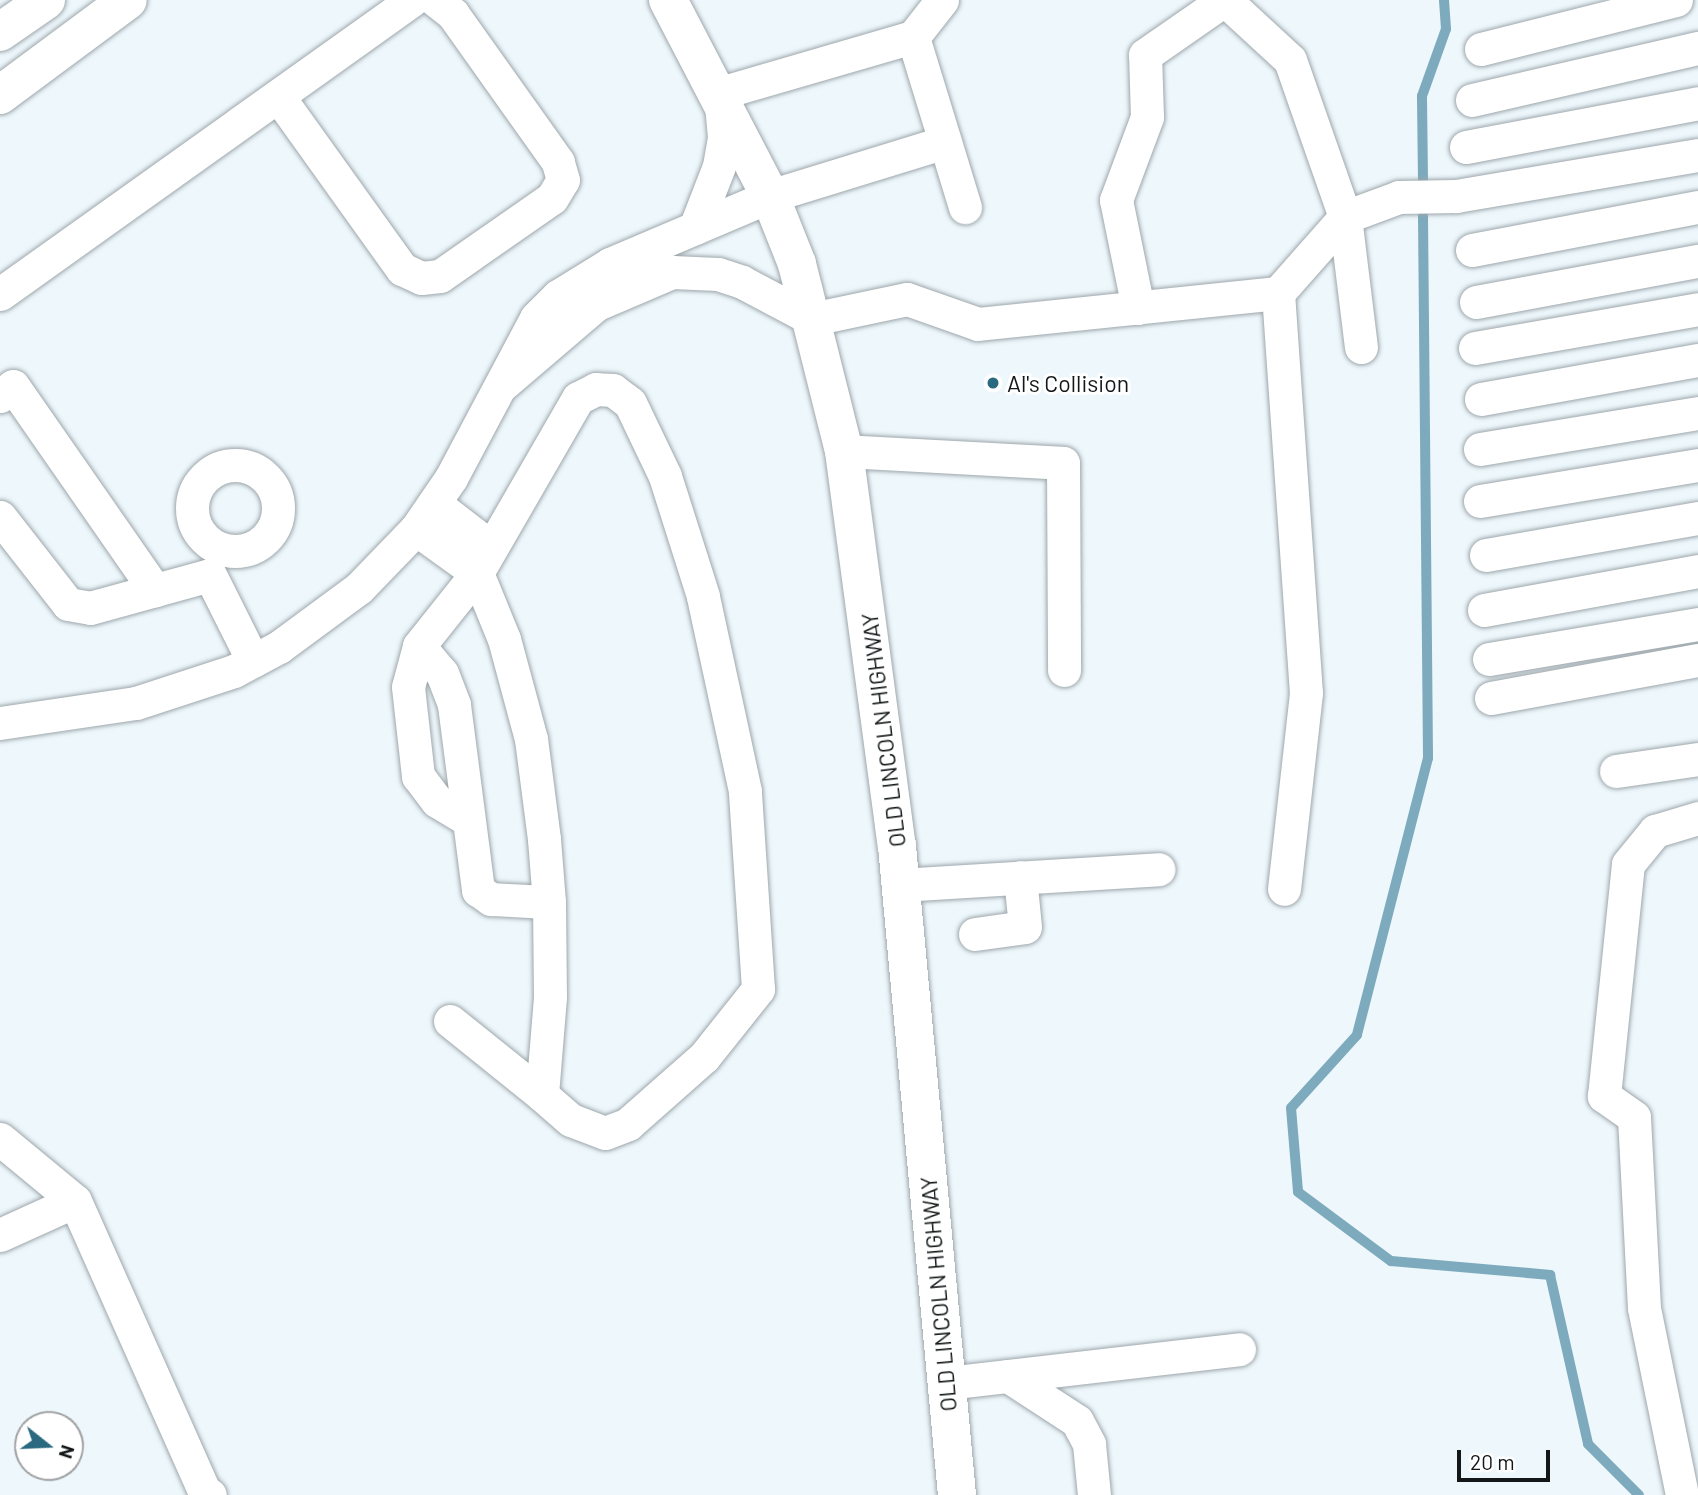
<!DOCTYPE html>
<style>
body{margin:0}
#map{position:relative;width:1698px;height:1495px;overflow:hidden;background:#edf7fc;font-family:Barlow,sans-serif}
div>[style]{position:absolute}
.stream>*{height:10px;margin:-5px;padding:0 5px;transform-origin:5px;border-radius:5px;background:#7daabc}
.roads{filter:drop-shadow(0 0 2px #9ea7ab) drop-shadow(0 0 2px #9ea7ab)}
.minor>*{height:33px;margin:-16.5px;padding:0 16.5px;transform-origin:16.5px;border-radius:16.5px;background:#fff}
.minor>.ring{margin:-16.5px;padding:0;box-sizing:content-box;background:none;border:33px solid #fff;border-radius:50%}
.major>*{height:38px;margin:-19px;padding:0 19px;transform-origin:19px;border-radius:19px;background:#fff}
.dots>*{width:19px;height:19px;translate:-50% -50%;box-sizing:border-box;border:4px solid #fff;border-radius:50%}
span{translate:-50% -50%;white-space:nowrap;text-align:center;line-height:1.15;-webkit-text-stroke:6px #fff;paint-order:stroke}
.poi-label{font-size:23px;color:#131718}
.left{translate:0 -50%;text-align:left}
.street-label{font-size:23px;color:#131718}
.north{position:absolute;left:14px;top:1411px;width:70px;height:70px;box-sizing:border-box;background:#fff;border:2px solid #a1a2a3;border-radius:50%;rotate:108deg;font-size:19px;font-weight:700;line-height:28px;text-align:center;color:#131718}
.north::after{content:'';display:block;margin:auto;width:24px;height:32px;background:#2a697f;clip-path:polygon(50% 0,100% 100%,50% 72%,0 100%)}
.scale{position:absolute;left:1457px;top:1450px;width:93px;height:32px;box-sizing:border-box;border:4px solid #131718;border-top:0;padding-left:9px;font-size:21px;line-height:24px;white-space:nowrap;color:#131718;-webkit-text-stroke:5px #fff;paint-order:stroke}
</style>
<div id="map">
<div class="stream">
<i style="left:1423px;top:180px;width:84px;rotate:-90.7deg"></i>
<i style="left:1422px;top:96px;width:71px;rotate:-70.3deg"></i>
<i style="left:1446px;top:29px;width:29px;rotate:-94deg"></i>
<i style="left:1423px;top:216px;width:542px;rotate:89.47deg"></i>
<i style="left:1428px;top:758px;width:286px;rotate:104.4deg"></i>
<i style="left:1357px;top:1035px;width:98px;rotate:132.1deg"></i>
<i style="left:1291px;top:1108px;width:84px;rotate:85.2deg"></i>
<i style="left:1298px;top:1192px;width:116px;rotate:36.6deg"></i>
<i style="left:1391px;top:1261px;width:160px;rotate:5deg"></i>
<i style="left:1550px;top:1275px;width:173px;rotate:77.3deg"></i>
<i style="left:1588px;top:1444px;width:72px;rotate:45deg"></i>
</div>
<div class="roads">
<div class="minor">
<i style="left:1225px;top:0;width:88px;rotate:42.7deg"></i>
<i style="left:1290px;top:60px;width:166px;rotate:70.7deg"></i>
<i style="left:1345px;top:217px;width:131px;rotate:83deg"></i>
<i style="left:913px;top:37px;width:178px;rotate:73deg"></i>
<i style="left:1481px;top:49px;width:201px;rotate:-14.1deg"></i>
<i style="left:278px;top:96px;width:213px;rotate:54.4deg"></i>
<i style="left:402px;top:269px;width:21px;rotate:25deg"></i>
<i style="left:421px;top:278px;width:19px;rotate:-6deg"></i>
<i style="left:440px;top:276px;width:136px;rotate:-34.9deg"></i>
<i style="left:552px;top:198px;width:21px;rotate:-59deg"></i>
<i style="left:563px;top:180px;width:19px;rotate:-106deg"></i>
<i style="left:558px;top:162px;width:181px;rotate:-125.4deg"></i>
<i style="left:453px;top:14px;width:23px;rotate:-142deg"></i>
<i style="left:1472px;top:100px;width:232px;rotate:-13deg"></i>
<i style="left:1466px;top:147px;width:236px;rotate:-10.7deg"></i>
<i style="left:695px;top:228px;width:66px;rotate:-68.8deg"></i>
<i style="left:719px;top:166px;width:29px;rotate:-80deg"></i>
<i style="left:724px;top:137px;width:44px;rotate:-95.2deg"></i>
<i style="left:720px;top:93px;width:201px;rotate:-16.2deg"></i>
<i style="left:913px;top:37px;width:47px;rotate:-51.9deg"></i>
<i style="left:1472px;top:250px;width:230px;rotate:-10.8deg"></i>
<i style="left:1278px;top:293px;width:401px;rotate:86deg"></i>
<i style="left:1306px;top:693px;width:197px;rotate:96.4deg"></i>
<i style="left:0;top:294px;width:506px;rotate:-35.51deg"></i>
<i style="left:1476px;top:302px;width:226px;rotate:-10.5deg"></i>
<i style="left:1138px;top:308px;width:110px;rotate:-101.5deg"></i>
<i style="left:1116px;top:200px;width:89px;rotate:-69.5deg"></i>
<i style="left:1147px;top:117px;width:62px;rotate:-91.8deg"></i>
<i style="left:1145px;top:55px;width:96px;rotate:-34.8deg"></i>
<i style="left:1475px;top:348px;width:226px;rotate:-9.9deg"></i>
<i style="left:502px;top:385px;width:125px;rotate:-40.5deg"></i>
<i style="left:597px;top:304px;width:82px;rotate:-23.1deg"></i>
<i style="left:672px;top:272px;width:46px;rotate:2.5deg"></i>
<i style="left:718px;top:274px;width:25px;rotate:18deg"></i>
<i style="left:742px;top:282px;width:79px;rotate:27.9deg"></i>
<i style="left:812px;top:319px;width:97px;rotate:-11.9deg"></i>
<i style="left:907px;top:299px;width:75px;rotate:19.4deg"></i>
<i style="left:978px;top:324px;width:302px;rotate:-5.9deg"></i>
<i style="left:1278px;top:293px;width:101px;rotate:-48.6deg"></i>
<i style="left:1345px;top:217px;width:58px;rotate:-20.3deg"></i>
<i style="left:1399px;top:197px;width:57px;rotate:-1deg"></i>
<i style="left:1456px;top:196px;width:245px;rotate:-9.6deg"></i>
<i style="left:0;top:396px;width:16px;rotate:-38deg"></i>
<i style="left:13px;top:386px;width:249px;rotate:55.2deg"></i>
<i style="left:1481px;top:399px;width:220px;rotate:-10.2deg"></i>
<i style="left:1480px;top:449px;width:221px;rotate:-9.4deg"></i>
<i style="left:844px;top:451px;width:219px;rotate:3.1deg"></i>
<i style="left:1063px;top:463px;width:207px;rotate:89.7deg"></i>
<i class="ring" style="left:192px;top:465px;width:53px;height:53px"></i>
<i style="left:1480px;top:501px;width:221px;rotate:-9.4deg"></i>
<i style="left:434px;top:503px;width:72px;rotate:37.7deg"></i>
<i style="left:0;top:517px;width:110px;rotate:52deg"></i>
<i style="left:68px;top:604px;width:22px;rotate:10deg"></i>
<i style="left:90px;top:608px;width:124px;rotate:-15.4deg"></i>
<i style="left:210px;top:575px;width:96px;rotate:63.4deg"></i>
<i style="left:416px;top:529px;width:75px;rotate:35.8deg"></i>
<i style="left:477px;top:573px;width:71px;rotate:67.8deg"></i>
<i style="left:504px;top:639px;width:104px;rotate:74.9deg"></i>
<i style="left:531px;top:739px;width:101px;rotate:82.6deg"></i>
<i style="left:544px;top:839px;width:63px;rotate:85.5deg"></i>
<i style="left:549px;top:902px;width:95px;rotate:89.4deg"></i>
<i style="left:550px;top:997px;width:98px;rotate:94.7deg"></i>
<i style="left:542px;top:1095px;width:38px;rotate:41deg"></i>
<i style="left:571px;top:1120px;width:36px;rotate:21deg"></i>
<i style="left:605px;top:1133px;width:25px;rotate:-21deg"></i>
<i style="left:628px;top:1124px;width:101px;rotate:-41.4deg"></i>
<i style="left:704px;top:1057px;width:87px;rotate:-51.5deg"></i>
<i style="left:758px;top:989px;width:198px;rotate:-93.8deg"></i>
<i style="left:745px;top:791px;width:199px;rotate:-102.2deg"></i>
<i style="left:703px;top:596px;width:126px;rotate:-107.6deg"></i>
<i style="left:665px;top:476px;width:81px;rotate:-115.6deg"></i>
<i style="left:630px;top:403px;width:21px;rotate:-143deg"></i>
<i style="left:613px;top:390px;width:17px;rotate:-177deg"></i>
<i style="left:596px;top:389px;width:20px;rotate:153deg"></i>
<i style="left:578px;top:398px;width:202px;rotate:120deg"></i>
<i style="left:477px;top:573px;width:93px;rotate:128.5deg"></i>
<i style="left:419px;top:646px;width:35px;rotate:50deg"></i>
<i style="left:442px;top:673px;width:34px;rotate:69deg"></i>
<i style="left:454px;top:705px;width:187px;rotate:82.6deg"></i>
<i style="left:478px;top:890px;width:16px;rotate:35deg"></i>
<i style="left:491px;top:899px;width:58px;rotate:3deg"></i>
<i style="left:1486px;top:555px;width:215px;rotate:-9.9deg"></i>
<i style="left:1484px;top:610px;width:218px;rotate:-10.3deg"></i>
<i style="left:419px;top:646px;width:42px;rotate:105deg"></i>
<i style="left:408px;top:687px;width:90px;rotate:83.6deg"></i>
<i style="left:418px;top:776px;width:31px;rotate:53deg"></i>
<i style="left:437px;top:801px;width:35px;rotate:31deg"></i>
<i style="left:1489px;top:659px;width:212px;rotate:-9.5deg"></i>
<i style="left:1491px;top:698px;width:210px;rotate:-10.4deg"></i>
<i style="left:0;top:723px;width:137px;rotate:-8.4deg"></i>
<i style="left:136px;top:703px;width:103px;rotate:-18.1deg"></i>
<i style="left:234px;top:671px;width:51px;rotate:-28.1deg"></i>
<i style="left:279px;top:647px;width:99px;rotate:-36.4deg"></i>
<i style="left:359px;top:588px;width:82px;rotate:-46deg"></i>
<i style="left:416px;top:529px;width:62px;rotate:-55.5deg"></i>
<i style="left:451px;top:478px;width:181px;rotate:-62deg"></i>
<i style="left:536px;top:318px;width:31px;rotate:-45deg"></i>
<i style="left:558px;top:296px;width:61px;rotate:-31.6deg"></i>
<i style="left:610px;top:264px;width:174px;rotate:-23deg"></i>
<i style="left:770px;top:196px;width:183px;rotate:-17.1deg"></i>
<i style="left:1616px;top:771px;width:83px;rotate:-8.3deg"></i>
<i style="left:900px;top:885px;width:259px;rotate:-3.5deg"></i>
<i style="left:975px;top:934px;width:50px;rotate:-8deg"></i>
<i style="left:1025px;top:927px;width:50px;rotate:-95.7deg"></i>
<i style="left:450px;top:1021px;width:118px;rotate:38.8deg"></i>
<i style="left:0;top:1139px;width:97px;rotate:39.6deg"></i>
<i style="left:0;top:1235px;width:82px;rotate:-24.4deg"></i>
<i style="left:75px;top:1201px;width:317px;rotate:66deg"></i>
<i style="left:204px;top:1491px;width:7px;rotate:34deg"></i>
<i style="left:1008px;top:1376px;width:82px;rotate:33.1deg"></i>
<i style="left:1077px;top:1421px;width:26px;rotate:62deg"></i>
<i style="left:1089px;top:1444px;width:51px;rotate:84.4deg"></i>
<i style="left:947px;top:1383px;width:294px;rotate:-6.6deg"></i>
<i style="left:1682px;top:1495px;width:191px;rotate:-101.5deg"></i>
<i style="left:1644px;top:1308px;width:191px;rotate:-93deg"></i>
<i style="left:1634px;top:1117px;width:37px;rotate:-145deg"></i>
<i style="left:1604px;top:1096px;width:233px;rotate:-84.1deg"></i>
<i style="left:1628px;top:864px;width:43px;rotate:-50.7deg"></i>
<i style="left:1655px;top:831px;width:45px;rotate:-16.8deg"></i>
</div>
<div class="major">
<i style="left:668px;top:0;width:221px;rotate:62.5deg"></i>
<i style="left:770px;top:196px;width:73px;rotate:68.3deg"></i>
<i style="left:797px;top:264px;width:193px;rotate:75.9deg"></i>
<i style="left:844px;top:451px;width:399px;rotate:82.4deg"></i>
<i style="left:897px;top:846px;width:652px;rotate:84.72deg"></i>
<i style="left:0;top:32px;width:56px;rotate:-34.8deg"></i>
<i style="left:0;top:95px;width:159px;rotate:-36.6deg"></i>
</div>
</div>
<div class="dots">
<i style="left:993px;top:383px;background:#2a697f"></i>
</div>
<div class="poi-label">
<span class="left" style="left:1007px;top:383px">Al's Collision</span>
</div>
<div class="street-label">
<span style="left:883px;top:730px;rotate:-97deg">OLD LINCOLN HIGHWAY</span>
<span style="left:938px;top:1294px;rotate:-95deg">OLD LINCOLN HIGHWAY</span>
</div>
<div class="north">N</div>
<div class="scale">20 m</div>
</div>
